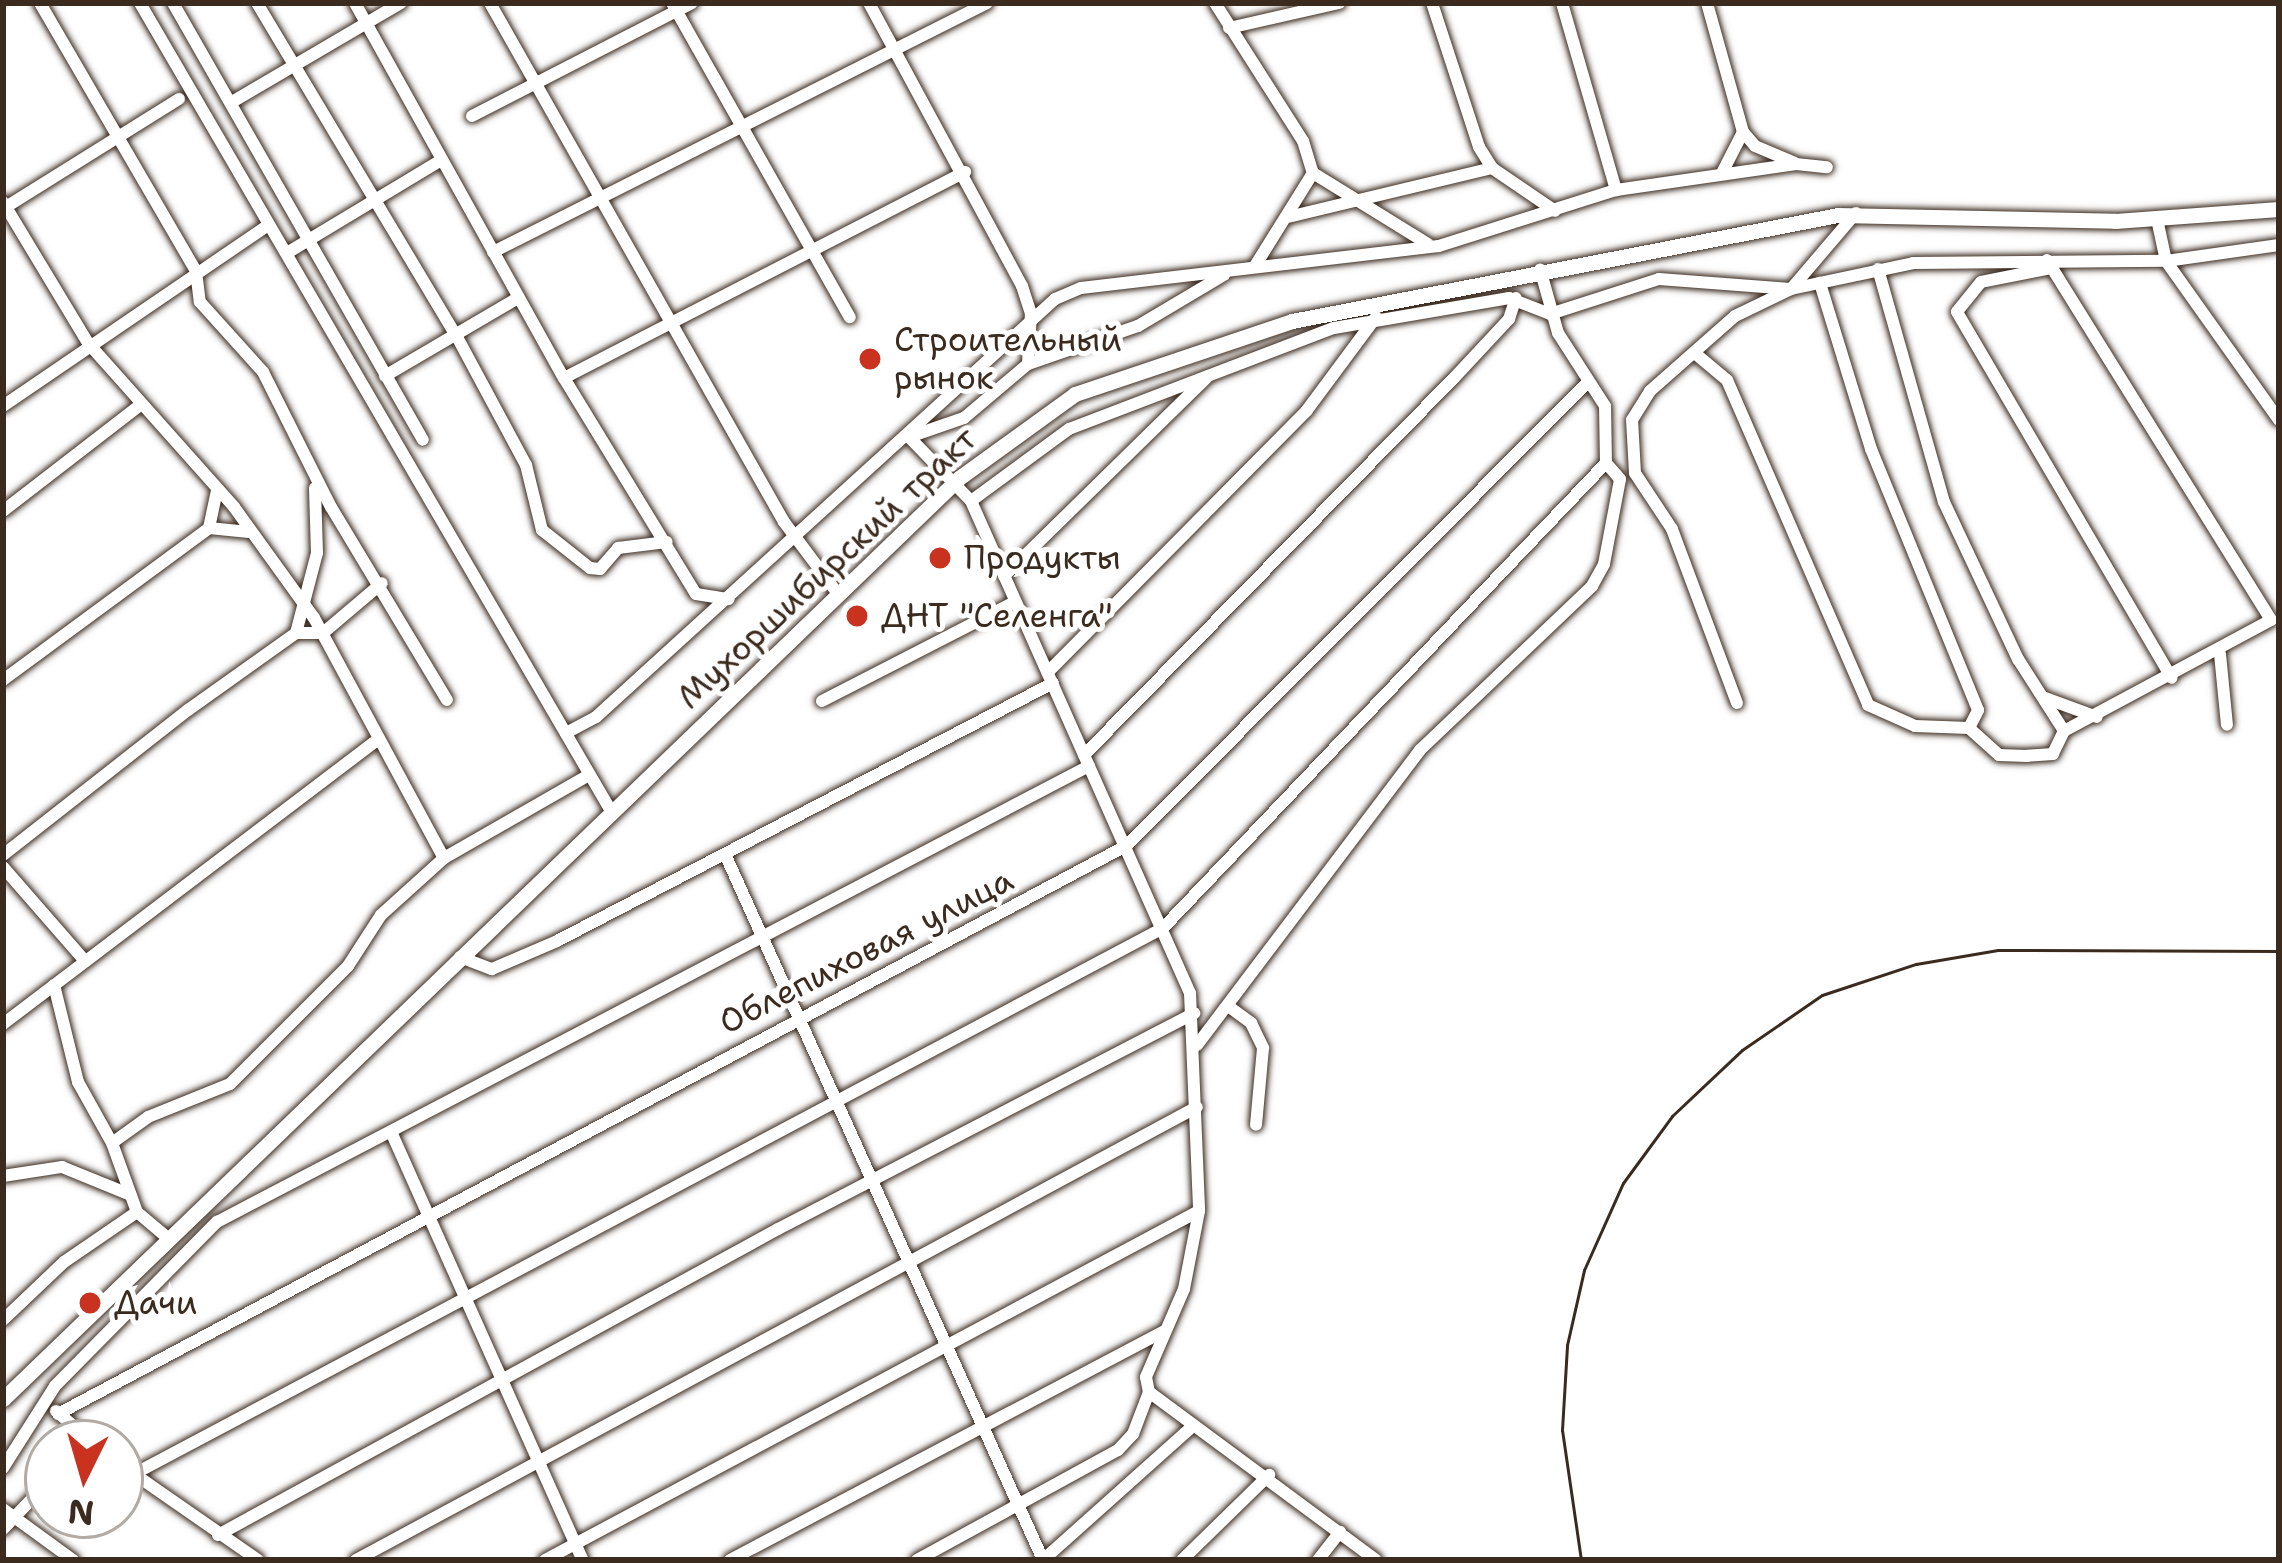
<!DOCTYPE html>
<meta charset="utf-8">
<style>
body{margin:0}
#map{position:relative;width:2282px;height:1563px;overflow:hidden;background:#fff;font-family:"Shantell Sans",sans-serif}
div>[style]{position:absolute}
.roads{filter:drop-shadow(0 0 3px #3b2a1e) drop-shadow(0 0 3px #3b2a1e)}
.minor>*{height:12px;margin:-6px;padding:0 6px;transform-origin:6px;border-radius:6px;background:#fff}
.major>*{height:15px;margin:-7.5px;padding:0 7.5px;transform-origin:7.5px;border-radius:7.5px;background:#fff}
.rail>*{height:3px;margin:-1.5px;padding:0 1.5px;transform-origin:1.5px;border-radius:1.5px;background:#3b2a1e}
.dots>*{width:33px;height:33px;translate:-50% -50%;box-sizing:border-box;border:6px solid #fff;border-radius:50%}
span{translate:-50% -50%;white-space:nowrap;text-align:center;line-height:1.15;-webkit-text-stroke:10px #fff;paint-order:stroke}
.poi-label{font-size:33px;color:#3b2a1e}
.left{translate:0 -50%;text-align:left}
.street-label{font-size:33px;color:#3b2a1e}
.frame{position:absolute;inset:0;border:6px solid #3b2a1e;pointer-events:none}
.north{position:absolute;left:24px;top:1419px;width:120px;height:120px;box-sizing:border-box;background:#fff;border:3px solid #b1aaa5;border-radius:50%;rotate:185deg;font-size:33px;font-weight:700;line-height:48px;text-align:center;color:#3b2a1e}
.north::after{content:'';display:block;margin:auto;width:42px;height:54px;background:#c8321e;clip-path:polygon(50% 0,100% 100%,50% 72%,0 100%)}
</style>
<div id="map">
<div class="roads">
<div class="minor">
<i style="left:40px;top:3px;width:310px;rotate:59.8deg"></i>
<i style="left:196px;top:271px;width:31px;rotate:83deg"></i>
<i style="left:200px;top:302px;width:94px;rotate:48deg"></i>
<i style="left:263px;top:372px;width:151px;rotate:63.3deg"></i>
<i style="left:331px;top:507px;width:225px;rotate:59deg"></i>
<i style="left:140px;top:3px;width:935px;rotate:59.76deg"></i>
<i style="left:173px;top:3px;width:503px;rotate:60.23deg"></i>
<i style="left:257px;top:3px;width:387px;rotate:59.1deg"></i>
<i style="left:456px;top:335px;width:148px;rotate:61.7deg"></i>
<i style="left:526px;top:465px;width:67px;rotate:76.2deg"></i>
<i style="left:542px;top:530px;width:61px;rotate:38.4deg"></i>
<i style="left:590px;top:568px;width:10px;rotate:6deg"></i>
<i style="left:600px;top:569px;width:28px;rotate:-49deg"></i>
<i style="left:618px;top:548px;width:49px;rotate:-7deg"></i>
<i style="left:355px;top:3px;width:429px;rotate:60.9deg"></i>
<i style="left:564px;top:378px;width:253px;rotate:58.6deg"></i>
<i style="left:696px;top:594px;width:33px;rotate:9deg"></i>
<i style="left:490px;top:3px;width:596px;rotate:60.47deg"></i>
<i style="left:784px;top:522px;width:90px;rotate:53.1deg"></i>
<i style="left:672px;top:3px;width:361px;rotate:60.5deg"></i>
<i style="left:869px;top:3px;width:322px;rotate:61.6deg"></i>
<i style="left:1022px;top:286px;width:28px;rotate:72deg"></i>
<i style="left:1031px;top:313px;width:51px;rotate:93.4deg"></i>
<i style="left:1215px;top:3px;width:164px;rotate:57.5deg"></i>
<i style="left:1303px;top:141px;width:34px;rotate:73deg"></i>
<i style="left:1313px;top:173px;width:135px;rotate:31.7deg"></i>
<i style="left:1432px;top:3px;width:151px;rotate:71.9deg"></i>
<i style="left:1479px;top:147px;width:25px;rotate:58deg"></i>
<i style="left:1492px;top:168px;width:76px;rotate:34.3deg"></i>
<i style="left:1562px;top:3px;width:195px;rotate:73.9deg"></i>
<i style="left:1707px;top:3px;width:134px;rotate:74.4deg"></i>
<i style="left:1743px;top:132px;width:18px;rotate:49deg"></i>
<i style="left:1755px;top:146px;width:43px;rotate:23deg"></i>
<i style="left:1229px;top:28px;width:113px;rotate:-12.8deg"></i>
<i style="left:232px;top:102px;width:196px;rotate:-30.4deg"></i>
<i style="left:472px;top:116px;width:247px;rotate:-27.2deg"></i>
<i style="left:1722px;top:173px;width:46px;rotate:-62.9deg"></i>
<i style="left:3px;top:202px;width:165px;rotate:58.9deg"></i>
<i style="left:88px;top:343px;width:220px;rotate:48.3deg"></i>
<i style="left:234px;top:507px;width:137px;rotate:54.2deg"></i>
<i style="left:314px;top:618px;width:273px;rotate:61.6deg"></i>
<i style="left:6px;top:207px;width:204px;rotate:-32deg"></i>
<i style="left:1288px;top:217px;width:210px;rotate:-13.5deg"></i>
<i style="left:2157px;top:219px;width:43px;rotate:77.9deg"></i>
<i style="left:2166px;top:261px;width:195px;rotate:54.6deg"></i>
<i style="left:493px;top:252px;width:553px;rotate:-26.75deg"></i>
<i style="left:287px;top:253px;width:180px;rotate:-31.1deg"></i>
<i style="left:2047px;top:260px;width:424px;rotate:58.1deg"></i>
<i style="left:2271px;top:620px;width:235px;rotate:151.8deg"></i>
<i style="left:1255px;top:266px;width:110px;rotate:-58.1deg"></i>
<i style="left:2051px;top:268px;width:71px;rotate:168.7deg"></i>
<i style="left:1981px;top:282px;width:38px;rotate:129deg"></i>
<i style="left:1957px;top:312px;width:424px;rotate:59.6deg"></i>
<i style="left:1878px;top:269px;width:242px;rotate:74.2deg"></i>
<i style="left:1944px;top:502px;width:174px;rotate:64.8deg"></i>
<i style="left:2018px;top:659px;width:85px;rotate:57.4deg"></i>
<i style="left:2064px;top:731px;width:25px;rotate:116deg"></i>
<i style="left:2053px;top:754px;width:26px;rotate:176deg"></i>
<i style="left:2027px;top:756px;width:28px;rotate:-178deg"></i>
<i style="left:1999px;top:755px;width:40px;rotate:-138deg"></i>
<i style="left:1697px;top:355px;width:39px;rotate:40deg"></i>
<i style="left:1727px;top:380px;width:354px;rotate:66.5deg"></i>
<i style="left:1868px;top:705px;width:51px;rotate:24.1deg"></i>
<i style="left:1915px;top:726px;width:54px;rotate:2.1deg"></i>
<i style="left:1969px;top:728px;width:20px;rotate:-63deg"></i>
<i style="left:1978px;top:710px;width:282px;rotate:-112.3deg"></i>
<i style="left:1871px;top:449px;width:174px;rotate:-107.1deg"></i>
<i style="left:385px;top:376px;width:154px;rotate:-30.4deg"></i>
<i style="left:564px;top:378px;width:451px;rotate:-27.2deg"></i>
<i style="left:3px;top:406px;width:321px;rotate:-34.3deg"></i>
<i style="left:909px;top:437px;width:89px;rotate:45.9deg"></i>
<i style="left:971px;top:501px;width:539px;rotate:66.01deg"></i>
<i style="left:1190px;top:993px;width:218px;rotate:87.6deg"></i>
<i style="left:1199px;top:1211px;width:79px;rotate:100.9deg"></i>
<i style="left:1184px;top:1289px;width:96px;rotate:113.4deg"></i>
<i style="left:1146px;top:1377px;width:15px;rotate:79deg"></i>
<i style="left:1149px;top:1392px;width:282px;rotate:36.5deg"></i>
<i style="left:909px;top:437px;width:58px;rotate:-19.1deg"></i>
<i style="left:964px;top:418px;width:84px;rotate:-40.2deg"></i>
<i style="left:1028px;top:364px;width:116px;rotate:-19.1deg"></i>
<i style="left:1138px;top:326px;width:100px;rotate:-30.7deg"></i>
<i style="left:971px;top:501px;width:122px;rotate:-36.3deg"></i>
<i style="left:1069px;top:429px;width:284px;rotate:-20.9deg"></i>
<i style="left:1334px;top:328px;width:178px;rotate:-9.7deg"></i>
<i style="left:1509px;top:298px;width:44px;rotate:21.3deg"></i>
<i style="left:1550px;top:314px;width:114px;rotate:-17.8deg"></i>
<i style="left:1659px;top:279px;width:132px;rotate:4.3deg"></i>
<i style="left:1791px;top:289px;width:125px;rotate:-12deg"></i>
<i style="left:1913px;top:263px;width:253px;rotate:-0.5deg"></i>
<i style="left:2166px;top:261px;width:114px;rotate:-8.1deg"></i>
<i style="left:3px;top:511px;width:173px;rotate:-37.7deg"></i>
<i style="left:209px;top:528px;width:40px;rotate:-78deg"></i>
<i style="left:1004px;top:576px;width:286px;rotate:-44.4deg"></i>
<i style="left:296px;top:633px;width:83px;rotate:-75.3deg"></i>
<i style="left:317px;top:553px;width:65px;rotate:-91.8deg"></i>
<i style="left:2220px;top:654px;width:71px;rotate:84.4deg"></i>
<i style="left:1048px;top:672px;width:368px;rotate:-45.3deg"></i>
<i style="left:1307px;top:410px;width:116px;rotate:-53.4deg"></i>
<i style="left:3px;top:680px;width:256px;rotate:-36.4deg"></i>
<i style="left:209px;top:528px;width:40px;rotate:5.7deg"></i>
<i style="left:2045px;top:698px;width:55px;rotate:20.1deg"></i>
<i style="left:822px;top:701px;width:217px;rotate:-27.2deg"></i>
<i style="left:1737px;top:703px;width:186px;rotate:-110.5deg"></i>
<i style="left:1672px;top:529px;width:67px;rotate:-123.5deg"></i>
<i style="left:1635px;top:473px;width:53px;rotate:-93.2deg"></i>
<i style="left:1632px;top:420px;width:34px;rotate:-58deg"></i>
<i style="left:1650px;top:391px;width:113px;rotate:-41.4deg"></i>
<i style="left:1735px;top:316px;width:62px;rotate:-25.7deg"></i>
<i style="left:1791px;top:289px;width:100px;rotate:-49.5deg"></i>
<i style="left:566px;top:733px;width:34px;rotate:-28deg"></i>
<i style="left:596px;top:717px;width:621px;rotate:-42.32deg"></i>
<i style="left:1055px;top:299px;width:28px;rotate:-23deg"></i>
<i style="left:1081px;top:288px;width:360px;rotate:-6.7deg"></i>
<i style="left:1439px;top:246px;width:186px;rotate:-17.6deg"></i>
<i style="left:1616px;top:190px;width:182px;rotate:-8.2deg"></i>
<i style="left:1796px;top:164px;width:31px;rotate:6deg"></i>
<i style="left:1084px;top:755px;width:528px;rotate:-45.54deg"></i>
<i style="left:1454px;top:378px;width:81px;rotate:-47deg"></i>
<i style="left:1509px;top:319px;width:22px;rotate:-72deg"></i>
<i style="left:725px;top:854px;width:774px;rotate:65.75deg"></i>
<i style="left:1043px;top:1560px;width:201px;rotate:-41.8deg"></i>
<i style="left:3px;top:855px;width:235px;rotate:-38.1deg"></i>
<i style="left:188px;top:710px;width:133px;rotate:-35.5deg"></i>
<i style="left:296px;top:633px;width:27px"></i>
<i style="left:323px;top:633px;width:77px;rotate:-40.3deg"></i>
<i style="left:3px;top:867px;width:125px;rotate:48.9deg"></i>
<i style="left:460px;top:957px;width:34px;rotate:21deg"></i>
<i style="left:492px;top:969px;width:71px;rotate:-23.3deg"></i>
<i style="left:557px;top:941px;width:559px;rotate:-27.48deg"></i>
<i style="left:54px;top:985px;width:100px;rotate:76.1deg"></i>
<i style="left:78px;top:1082px;width:70px;rotate:60.9deg"></i>
<i style="left:112px;top:1143px;width:73px;rotate:70.1deg"></i>
<i style="left:137px;top:1212px;width:42px;rotate:40.2deg"></i>
<i style="left:1228px;top:1006px;width:29px;rotate:36deg"></i>
<i style="left:1251px;top:1023px;width:28px;rotate:64deg"></i>
<i style="left:1263px;top:1048px;width:77px;rotate:95.2deg"></i>
<i style="left:3px;top:1024px;width:472px;rotate:-37.2deg"></i>
<i style="left:1197px;top:1045px;width:370px;rotate:-52.9deg"></i>
<i style="left:1420px;top:750px;width:238px;rotate:-43.6deg"></i>
<i style="left:1592px;top:586px;width:25px;rotate:-61deg"></i>
<i style="left:1604px;top:564px;width:86px;rotate:-79.3deg"></i>
<i style="left:1620px;top:479px;width:21px;rotate:-131deg"></i>
<i style="left:1606px;top:463px;width:57px;rotate:-91deg"></i>
<i style="left:1605px;top:406px;width:87px;rotate:-122.8deg"></i>
<i style="left:1558px;top:333px;width:66px;rotate:-105.7deg"></i>
<i style="left:392px;top:1134px;width:467px;rotate:65.9deg"></i>
<i style="left:112px;top:1143px;width:44px;rotate:-35.8deg"></i>
<i style="left:148px;top:1117px;width:88px;rotate:-21.9deg"></i>
<i style="left:230px;top:1084px;width:167px;rotate:-45deg"></i>
<i style="left:348px;top:966px;width:61px;rotate:-57.1deg"></i>
<i style="left:381px;top:915px;width:85px;rotate:-42.1deg"></i>
<i style="left:444px;top:858px;width:167px;rotate:-29.8deg"></i>
<i style="left:3px;top:1176px;width:60px;rotate:-8.7deg"></i>
<i style="left:62px;top:1167px;width:74px;rotate:22.1deg"></i>
<i style="left:3px;top:1320px;width:84px;rotate:-43.6deg"></i>
<i style="left:64px;top:1262px;width:88px;rotate:-34.4deg"></i>
<i style="left:56px;top:1411px;width:49px;rotate:40.9deg"></i>
<i style="left:58px;top:1414px;width:1210px;rotate:-28.01deg"></i>
<i style="left:1126px;top:846px;width:652px;rotate:-45.12deg"></i>
<i style="left:120px;top:1464px;width:168px;rotate:34.8deg"></i>
<i style="left:3px;top:1468px;width:97px;rotate:-57.6deg"></i>
<i style="left:55px;top:1386px;width:231px;rotate:-45.4deg"></i>
<i style="left:217px;top:1222px;width:984px;rotate:-27.61deg"></i>
<i style="left:134px;top:1474px;width:1165px;rotate:-27.95deg"></i>
<i style="left:1163px;top:928px;width:642px;rotate:-46.39deg"></i>
<i style="left:3px;top:1509px;width:87px;rotate:36.1deg"></i>
<i style="left:3px;top:1529px;width:65px;rotate:-46.2deg"></i>
<i style="left:218px;top:1535px;width:638px;rotate:-28.65deg"></i>
<i style="left:778px;top:1229px;width:469px;rotate:-27.4deg"></i>
<i style="left:356px;top:1560px;width:955px;rotate:-28.31deg"></i>
<i style="left:545px;top:1560px;width:741px;rotate:-28.09deg"></i>
<i style="left:730px;top:1560px;width:491px;rotate:-27.8deg"></i>
<i style="left:917px;top:1560px;width:229px;rotate:-28.7deg"></i>
<i style="left:1118px;top:1450px;width:22px;rotate:-47deg"></i>
<i style="left:1133px;top:1434px;width:45px;rotate:-69.1deg"></i>
<i style="left:1182px;top:1560px;width:122px;rotate:-44.3deg"></i>
<i style="left:1318px;top:1560px;width:36px;rotate:-52deg"></i>
</div>
<div class="major">
<i style="left:3px;top:1399px;width:1327px;rotate:-43.93deg"></i>
<i style="left:959px;top:478px;width:143px;rotate:-35.9deg"></i>
<i style="left:1075px;top:394px;width:229px;rotate:-18.6deg"></i>
<i style="left:1292px;top:321px;width:556px;rotate:-10.99deg"></i>
<i style="left:1838px;top:215px;width:277px;rotate:1.2deg"></i>
<i style="left:2115px;top:221px;width:164px;rotate:-4.2deg"></i>
</div>
</div>
<div class="rail">
<i style="left:1581px;top:1560px;width:131px;rotate:-98.3deg"></i>
<i style="left:1562px;top:1430px;width:85px;rotate:-86.6deg"></i>
<i style="left:1567px;top:1345px;width:77px;rotate:-77.2deg"></i>
<i style="left:1584px;top:1270px;width:95px;rotate:-65.9deg"></i>
<i style="left:1623px;top:1183px;width:83px;rotate:-53.8deg"></i>
<i style="left:1672px;top:1116px;width:96px;rotate:-43.3deg"></i>
<i style="left:1742px;top:1050px;width:97px;rotate:-34.5deg"></i>
<i style="left:1822px;top:995px;width:99px;rotate:-18.3deg"></i>
<i style="left:1916px;top:964px;width:83px;rotate:-9.7deg"></i>
<i style="left:1998px;top:950px;width:281px;rotate:0.2deg"></i>
</div>
<div class="dots">
<i style="left:870px;top:359px;background:#c8321e"></i>
<i style="left:940px;top:558px;background:#c8321e"></i>
<i style="left:857px;top:616px;background:#c8321e"></i>
<i style="left:90px;top:1303px;background:#c8321e"></i>
</div>
<div class="poi-label">
<span class="left" style="left:894px;top:359px">Строительный<br>рынок</span>
<span class="left" style="left:964px;top:558px">Продукты</span>
<span class="left" style="left:881px;top:616px">ДНТ "Селенга"</span>
<span class="left" style="left:114px;top:1303px">Дачи</span>
</div>
<div class="street-label">
<span style="left:827px;top:568px;rotate:-43deg">Мухоршибирский тракт</span>
<span style="left:866px;top:951px;rotate:-27deg">Облепиховая улица</span>
</div>
<div class="frame"></div>
<div class="north">N</div>
</div>
